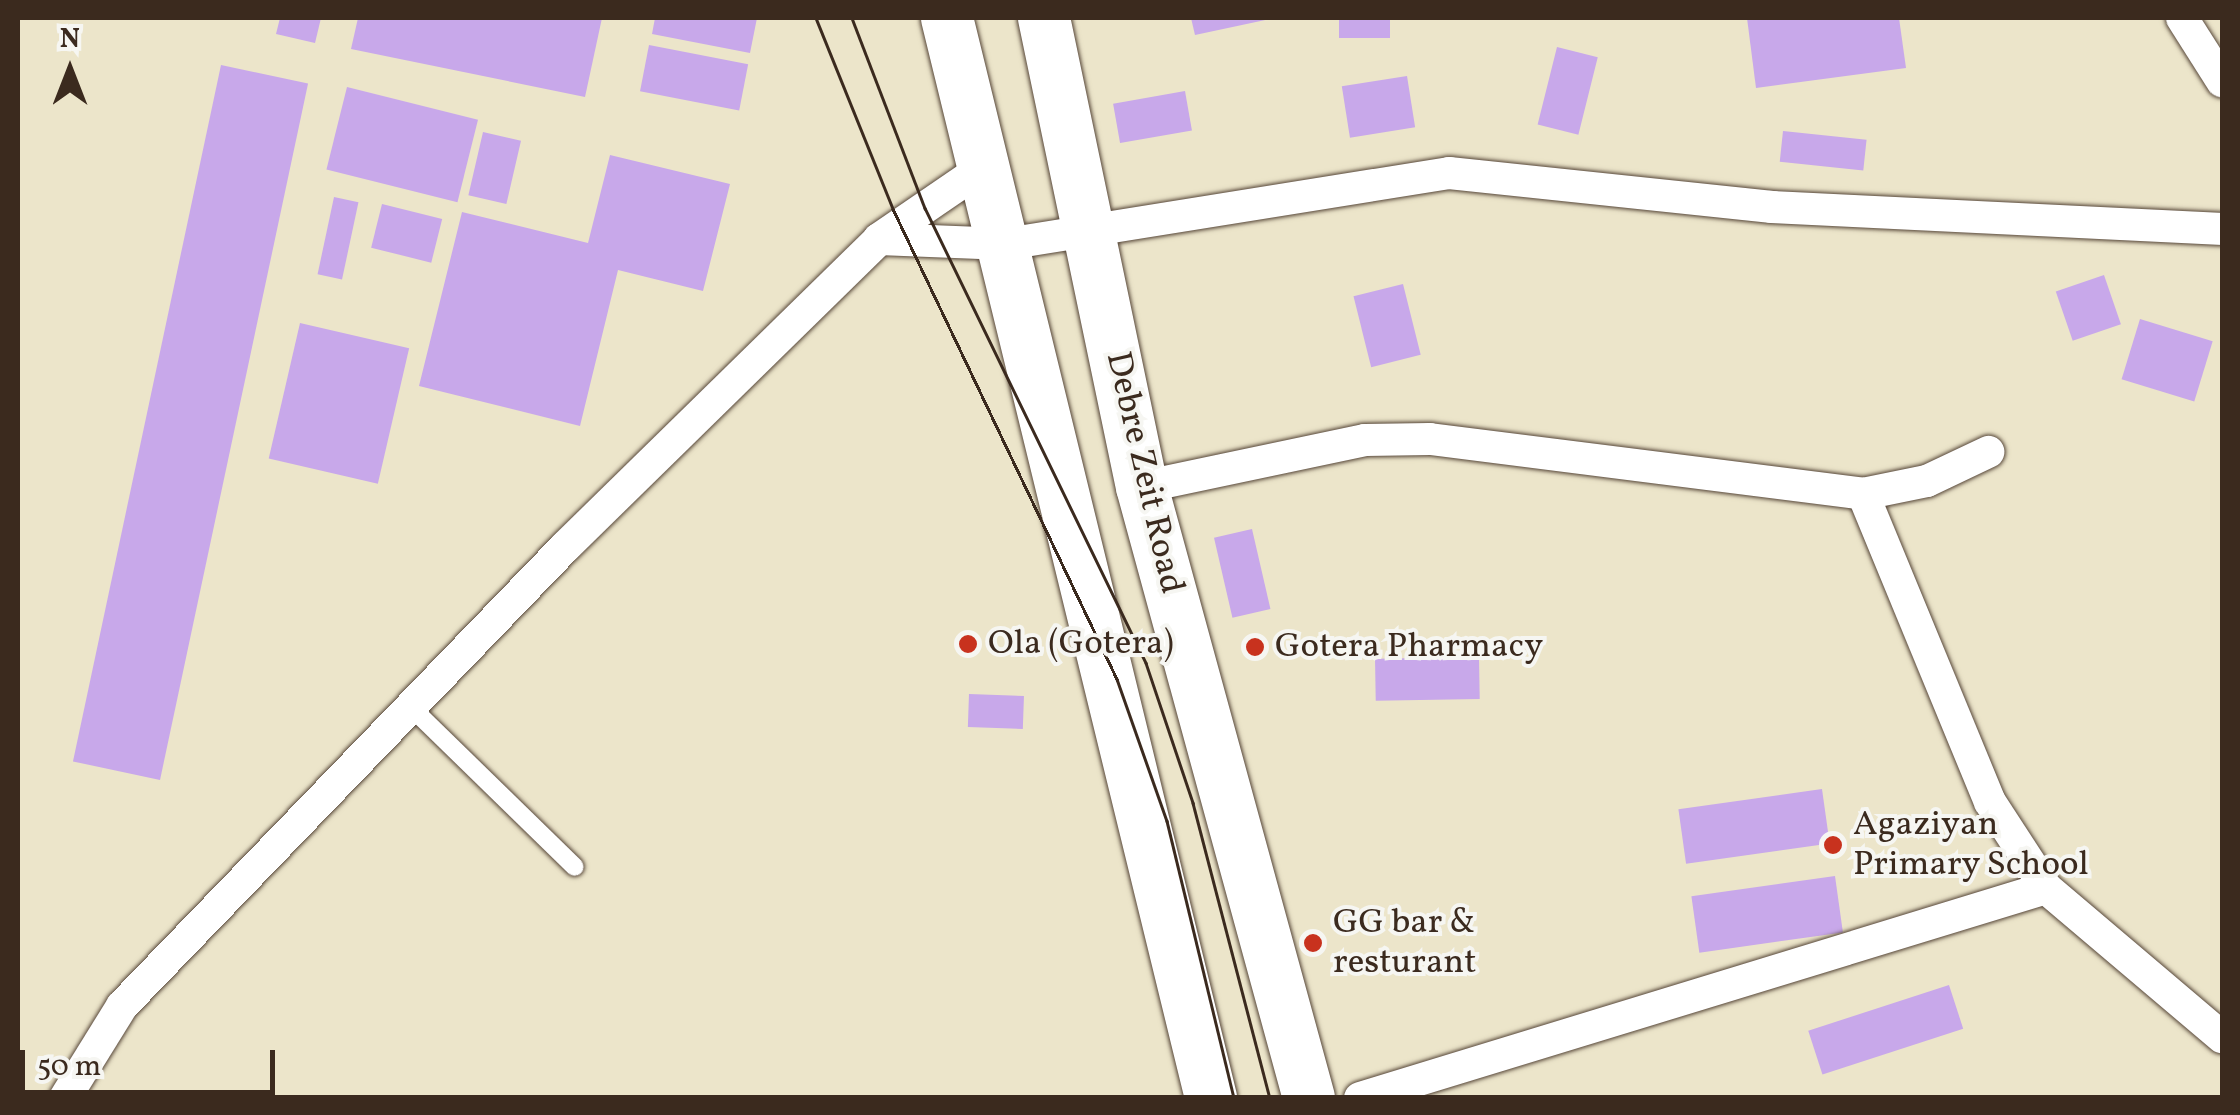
<!DOCTYPE html>
<style>
body{margin:0}
#map{position:relative;width:2240px;height:1115px;overflow:hidden;background:#ece5ca;font-family:Vollkorn,serif}
div>[style]{position:absolute}
.building>*{inset:0;background:#c8a8ea;transform-origin:0 0}
.roads{filter:drop-shadow(0 0 2px #564638) drop-shadow(0 0 2px #564638)}
.service>*{height:18px;margin:-9px;padding:0 9px;transform-origin:9px;border-radius:9px;background:#fff}
.minor>*{height:32px;margin:-16px;padding:0 16px;transform-origin:16px;border-radius:16px;background:#fff}
.primary>*{height:52px;margin:-26px;padding:0 26px;transform-origin:26px;border-radius:26px;background:#fff}
.tram>*{height:2.5px;margin:-1.25px;padding:0 1.25px;transform-origin:1.25px;border-radius:1.25px;background:#3b2a1e}
.dots>*{width:28px;height:28px;translate:-50% -50%;box-sizing:border-box;border:5px solid #f6f6f2;border-radius:50%}
span{translate:-50% -50%;white-space:nowrap;text-align:center;line-height:1.15;-webkit-text-stroke:8px #f6f6f2;paint-order:stroke}
.street-label{font-size:35px;color:#3b2a1e}
.poi-label{font-size:35px;color:#3b2a1e}
.left{translate:0 -50%;text-align:left}
.frame{position:absolute;inset:0;border:20px solid #3b2a1e;pointer-events:none}
.north{position:absolute;left:20px;top:20px;width:100px;height:100px;-webkit-text-stroke:8px #f6f6f2;paint-order:stroke;rotate:0deg;font-size:28px;font-weight:700;line-height:40px;text-align:center;color:#3b2a1e}
.north::after{content:'';display:block;margin:auto;width:35px;height:45px;background:#3b2a1e;clip-path:polygon(50% 0,100% 100%,50% 72%,0 100%)}
.scale{position:absolute;left:20px;top:1050px;width:255px;height:45px;box-sizing:border-box;border:5px solid #3b2a1e;border-top:0;padding-left:12px;font-size:30px;line-height:35px;white-space:nowrap;color:#3b2a1e;-webkit-text-stroke:8px #f6f6f2;paint-order:stroke}
</style>
<div id="map">
<div class="building">
<i style="clip-path:polygon(280px 18px,321px 18px,315px 43px,276px 34px)"></i>
<i style="clip-path:polygon(358px 18px,602px 18px,585px 97px,351px 49px)"></i>
<i style="clip-path:polygon(655px 18px,757px 18px,750px 53px,652px 34px)"></i>
<i style="clip-path:polygon(1191px 18px,1270px 18px,1270px 19px,1195px 35px)"></i>
<i style="left:1339px;top:18px;width:51px;height:20px"></i>
<i style="clip-path:polygon(1747px 18px,1899px 18px,1906px 68px,1756px 88px)"></i>
<i style="left:649px;top:45px;width:101px;height:47px;rotate:11deg"></i>
<i style="left:1557px;top:47px;width:42px;height:80px;rotate:14deg"></i>
<i style="left:221px;top:65px;width:89px;height:712px;rotate:12deg"></i>
<i style="left:1407px;top:76px;width:52px;height:66px;rotate:81deg"></i>
<i style="left:347px;top:87px;width:135px;height:85px;rotate:14deg"></i>
<i style="left:1185px;top:91px;width:40px;height:73px;rotate:80deg"></i>
<i style="left:1783px;top:131px;width:84px;height:31px;rotate:6deg"></i>
<i style="left:483px;top:132px;width:39px;height:65px;rotate:13deg"></i>
<i style="clip-path:polygon(610px 155px,730px 184px,703px 291px,618px 270px,580px 426px,419px 386px,462px 212px,588px 243px)"></i>
<i style="left:334px;top:197px;width:25px;height:79px;rotate:12deg"></i>
<i style="left:382px;top:204px;width:62px;height:45px;rotate:14deg"></i>
<i style="left:2104px;top:275px;width:52px;height:51px;rotate:71deg"></i>
<i style="left:1403px;top:284px;width:73px;height:51px;rotate:76deg"></i>
<i style="left:2140px;top:319px;width:76px;height:63px;rotate:17deg"></i>
<i style="left:300px;top:323px;width:112px;height:139px;rotate:13deg"></i>
<i style="left:1252px;top:529px;width:82px;height:39px;rotate:77deg"></i>
<i style="left:1479px;top:657px;width:42px;height:104px;rotate:89deg"></i>
<i style="left:969px;top:694px;width:55px;height:33px;rotate:2deg"></i>
<i style="left:1822px;top:789px;width:55px;height:145px;rotate:82deg"></i>
<i style="left:1835px;top:876px;width:57px;height:145px;rotate:82deg"></i>
<i style="left:1949px;top:985px;width:46px;height:148px;rotate:72deg"></i>
</div>
<div class="roads">
<div class="service">
<i style="left:415px;top:711px;width:223px;rotate:44.3deg"></i>
</div>
<div class="minor">
<i style="left:2182px;top:18px;width:75px;rotate:57.6deg"></i>
<i style="left:879px;top:239px;width:127px;rotate:2.3deg"></i>
<i style="left:1006px;top:244px;width:449px;rotate:-9.1deg"></i>
<i style="left:1449px;top:173px;width:325px;rotate:6deg"></i>
<i style="left:1772px;top:207px;width:451px;rotate:2.8deg"></i>
<i style="left:1142px;top:487px;width:228px;rotate:-11.9deg"></i>
<i style="left:1365px;top:440px;width:65px;rotate:-0.9deg"></i>
<i style="left:1430px;top:439px;width:436px;rotate:7.2deg"></i>
<i style="left:1863px;top:494px;width:65px;rotate:-11.5deg"></i>
<i style="left:1927px;top:481px;width:68px;rotate:-25.4deg"></i>
<i style="left:1863px;top:494px;width:333px;rotate:67.6deg"></i>
<i style="left:1990px;top:802px;width:103px;rotate:56.9deg"></i>
<i style="left:65px;top:1098px;width:108px;rotate:-58.2deg"></i>
<i style="left:122px;top:1006px;width:639px;rotate:-46.01deg"></i>
<i style="left:566px;top:546px;width:438px;rotate:-44.4deg"></i>
<i style="left:879px;top:239px;width:131px;rotate:-34.4deg"></i>
<i style="left:1360px;top:1098px;width:717px;rotate:-17.02deg"></i>
<i style="left:2046px;top:888px;width:231px;rotate:40.3deg"></i>
</div>
<div class="primary">
<i style="left:947px;top:18px;width:1112px;rotate:76.26deg"></i>
<i style="left:1044px;top:18px;width:479px;rotate:78.2deg"></i>
<i style="left:1142px;top:487px;width:633px;rotate:74.71deg"></i>
</div>
</div>
<div class="tram">
<i style="left:816px;top:18px;width:206px;rotate:68deg"></i>
<i style="left:893px;top:209px;width:521px;rotate:64.52deg"></i>
<i style="left:1117px;top:679px;width:151px;rotate:70.6deg"></i>
<i style="left:1167px;top:821px;width:285px;rotate:76.4deg"></i>
<i style="left:852px;top:18px;width:204px;rotate:69deg"></i>
<i style="left:925px;top:208px;width:506px;rotate:64.09deg"></i>
<i style="left:1146px;top:663px;width:148px;rotate:71.4deg"></i>
<i style="left:1193px;top:803px;width:305px;rotate:75.4deg"></i>
</div>
<div class="dots">
<i style="left:968px;top:644px;background:#c8321e"></i>
<i style="left:1255px;top:647px;background:#c8321e"></i>
<i style="left:1833px;top:845px;background:#c8321e"></i>
<i style="left:1313px;top:943px;background:#c8321e"></i>
</div>
<div class="street-label">
<span style="left:1144px;top:473px;rotate:77deg">Debre Zeit Road</span>
</div>
<div class="poi-label">
<span class="left" style="left:988px;top:644px">Ola (Gotera)</span>
<span class="left" style="left:1275px;top:647px">Gotera Pharmacy</span>
<span class="left" style="left:1853px;top:845px">Agaziyan<br>Primary School</span>
<span class="left" style="left:1333px;top:943px">GG bar &amp;<br>resturant</span>
</div>
<div class="frame"></div>
<div class="north">N</div>
<div class="scale">50 m</div>
</div>
